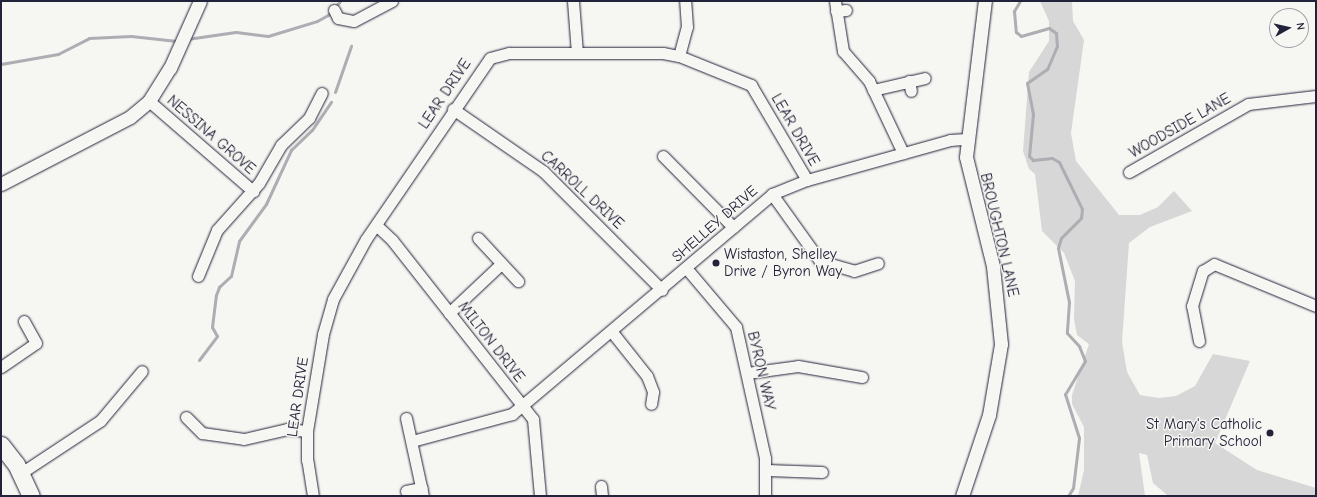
<!DOCTYPE html>
<style>
body{margin:0}
#map{position:relative;width:1317px;height:497px;overflow:hidden;background:#f6f6f2;font-family:"Comic Neue",sans-serif}
div>[style]{position:absolute}
.green>*{inset:0;background:#d7d7d7}
.stream>*{height:3px;margin:-1.5px;padding:0 1.5px;transform-origin:1.5px;border-radius:1.5px;background:#adadb3}
.roads{filter:drop-shadow(0 0 1px #22223b) drop-shadow(0 0 1px #22223b)}
.minor>*{height:11px;margin:-5.5px;padding:0 5.5px;transform-origin:5.5px;border-radius:5.5px;background:#f6f6f2}
.tertiary>*{height:13px;margin:-6.5px;padding:0 6.5px;transform-origin:6.5px;border-radius:6.5px;background:#f6f6f2}
.primary>*{height:17px;margin:-8.5px;padding:0 8.5px;transform-origin:8.5px;border-radius:8.5px;background:#f6f6f2}
.dots>*{width:11px;height:11px;translate:-50% -50%;box-sizing:border-box;border:2px solid #f6f6f2;border-radius:50%}
span{translate:-50% -50%;white-space:nowrap;text-align:center;line-height:1.15;-webkit-text-stroke:3px #f6f6f2;paint-order:stroke}
.street-label{font-size:15px;color:#22223b}
.poi-label{font-size:15px;color:#22223b}
.left{translate:0 -50%;text-align:left}
.right{translate:-100% -50%;text-align:right}
.frame{position:absolute;inset:0;border:2px solid #22223b;pointer-events:none}
.north{position:absolute;left:1269px;top:8px;width:40px;height:40px;box-sizing:border-box;background:#f6f6f2;border:1px solid #a1a1a9;border-radius:50%;rotate:82deg;font-size:11px;font-weight:700;line-height:16px;text-align:center;color:#22223b}
.north::after{content:'';display:block;margin:auto;width:14px;height:18px;background:#22223b;clip-path:polygon(50% 0,100% 100%,50% 72%,0 100%)}
</style>
<div id="map">
<div class="green">
<i style="clip-path:polygon(1040px 1px,1072px 1px,1073px 21px,1084px 40px,1071px 133px,1076px 161px,1119px 215px,1140px 215px,1158px 207px,1174px 191px,1192px 211px,1150px 227px,1129px 243px,1122px 342px,1127px 372px,1140px 395px,1159px 398px,1176px 396px,1195px 386px,1213px 354px,1250px 361px,1215px 443px,1257px 470px,1316px 488px,1316px 496px,1167px 495px,1153px 483px,1147px 455px,1139px 453px,1145px 496px,1078px 496px,1084px 470px,1084px 427px,1072px 404px,1072px 395px,1089px 344px,1077px 335px,1074px 319px,1075px 281px,1064px 253px,1042px 231px,1035px 174px,1029px 169px,1023px 151px,1029px 72px,1049px 41px,1049px 21px)"></i>
</div>
<div class="stream">
<i style="left:1020px;top:1px;width:12px;rotate:121deg"></i>
<i style="left:1014px;top:11px;width:21px;rotate:85deg"></i>
<i style="left:1016px;top:32px;width:6px;rotate:39deg"></i>
<i style="left:1021px;top:36px;width:29px;rotate:-16deg"></i>
<i style="left:1049px;top:28px;width:9px;rotate:36deg"></i>
<i style="left:1056px;top:33px;width:13px;rotate:86deg"></i>
<i style="left:1057px;top:46px;width:25px;rotate:113deg"></i>
<i style="left:1047px;top:69px;width:24px;rotate:145deg"></i>
<i style="left:1027px;top:83px;width:32px;rotate:79deg"></i>
<i style="left:1033px;top:114px;width:42px;rotate:95.4deg"></i>
<i style="left:1029px;top:156px;width:6px;rotate:45deg"></i>
<i style="left:1033px;top:160px;width:19px;rotate:-6deg"></i>
<i style="left:1052px;top:158px;width:8px;rotate:30deg"></i>
<i style="left:1059px;top:162px;width:52px;rotate:63.9deg"></i>
<i style="left:1082px;top:209px;width:9px;rotate:96deg"></i>
<i style="left:1081px;top:218px;width:28px;rotate:135deg"></i>
<i style="left:1061px;top:238px;width:10px;rotate:107deg"></i>
<i style="left:1058px;top:248px;width:55px;rotate:78.5deg"></i>
<i style="left:1069px;top:302px;width:31px;rotate:94deg"></i>
<i style="left:1067px;top:333px;width:18px;rotate:47deg"></i>
<i style="left:1079px;top:346px;width:16px;rotate:68deg"></i>
<i style="left:1085px;top:361px;width:39px;rotate:121deg"></i>
<i style="left:1065px;top:394px;width:46px;rotate:72.3deg"></i>
<i style="left:1079px;top:438px;width:50px;rotate:96.8deg"></i>
<i style="left:1073px;top:488px;width:9px;rotate:122deg"></i>
<i style="left:187px;top:39px;width:49px;rotate:-8.1deg"></i>
<i style="left:236px;top:32px;width:32px;rotate:7deg"></i>
<i style="left:268px;top:36px;width:51px;rotate:-17deg"></i>
<i style="left:317px;top:21px;width:13px;rotate:-29deg"></i>
<i style="left:328px;top:15px;width:18px;rotate:-49deg"></i>
<i style="left:1px;top:64px;width:58px;rotate:-10deg"></i>
<i style="left:58px;top:54px;width:35px;rotate:-27deg"></i>
<i style="left:89px;top:38px;width:42px;rotate:-2.7deg"></i>
<i style="left:131px;top:36px;width:46px;rotate:6.2deg"></i>
<i style="left:335px;top:92px;width:49px;rotate:-70.8deg"></i>
<i style="left:199px;top:360px;width:30px;rotate:-53deg"></i>
<i style="left:217px;top:336px;width:10px;rotate:-119deg"></i>
<i style="left:212px;top:327px;width:32px;rotate:-83deg"></i>
<i style="left:216px;top:295px;width:9px;rotate:-69deg"></i>
<i style="left:219px;top:287px;width:16px;rotate:-43deg"></i>
<i style="left:231px;top:276px;width:36px;rotate:-77deg"></i>
<i style="left:239px;top:241px;width:46px;rotate:-53.9deg"></i>
<i style="left:266px;top:204px;width:60px;rotate:-65.2deg"></i>
<i style="left:291px;top:150px;width:29px;rotate:-44deg"></i>
<i style="left:312px;top:130px;width:34px;rotate:-56deg"></i>
</div>
<div class="roads">
<div class="minor">
<i style="left:573px;top:1px;width:52px;rotate:85.6deg"></i>
<i style="left:835px;top:1px;width:51px;rotate:80.9deg"></i>
<i style="left:843px;top:51px;width:40px;rotate:49deg"></i>
<i style="left:869px;top:81px;width:80px;rotate:64.7deg"></i>
<i style="left:334px;top:10px;width:9px;rotate:63deg"></i>
<i style="left:338px;top:18px;width:16px;rotate:11deg"></i>
<i style="left:354px;top:21px;width:43px;rotate:-27.8deg"></i>
<i style="left:836px;top:11px;width:10px;rotate:-6deg"></i>
<i style="left:679px;top:56px;width:30px;rotate:-75deg"></i>
<i style="left:687px;top:27px;width:26px;rotate:-94deg"></i>
<i style="left:909px;top:81px;width:10px;rotate:79deg"></i>
<i style="left:873px;top:90px;width:53px;rotate:-13deg"></i>
<i style="left:149px;top:101px;width:138px;rotate:40.9deg"></i>
<i style="left:453px;top:109px;width:109px;rotate:34.6deg"></i>
<i style="left:543px;top:171px;width:168px;rotate:45deg"></i>
<i style="left:663px;top:156px;width:100px;rotate:45.4deg"></i>
<i style="left:1129px;top:172px;width:137px;rotate:-29.7deg"></i>
<i style="left:1248px;top:104px;width:68px;rotate:-6.7deg"></i>
<i style="left:772px;top:194px;width:82px;rotate:54.4deg"></i>
<i style="left:820px;top:261px;width:35px;rotate:16deg"></i>
<i style="left:854px;top:271px;width:25px;rotate:-18deg"></i>
<i style="left:376px;top:225px;width:22px;rotate:43deg"></i>
<i style="left:392px;top:240px;width:228px;rotate:51.8deg"></i>
<i style="left:533px;top:419px;width:77px;rotate:84.8deg"></i>
<i style="left:478px;top:238px;width:59px;rotate:47.1deg"></i>
<i style="left:687px;top:269px;width:76px;rotate:49.8deg"></i>
<i style="left:736px;top:327px;width:134px;rotate:77.5deg"></i>
<i style="left:765px;top:458px;width:38px;rotate:90deg"></i>
<i style="left:198px;top:276px;width:50px;rotate:-67.6deg"></i>
<i style="left:217px;top:230px;width:63px;rotate:-48.2deg"></i>
<i style="left:259px;top:183px;width:44px;rotate:-59.9deg"></i>
<i style="left:281px;top:145px;width:39px;rotate:-44deg"></i>
<i style="left:309px;top:118px;width:28px;rotate:-63deg"></i>
<i style="left:449px;top:313px;width:71px;rotate:-43.3deg"></i>
<i style="left:612px;top:332px;width:56px;rotate:51.5deg"></i>
<i style="left:647px;top:376px;width:17px;rotate:69deg"></i>
<i style="left:653px;top:392px;width:12px;rotate:99deg"></i>
<i style="left:1199px;top:341px;width:36px;rotate:-101deg"></i>
<i style="left:1192px;top:306px;width:37px;rotate:-73deg"></i>
<i style="left:1203px;top:271px;width:13px;rotate:-32deg"></i>
<i style="left:1214px;top:264px;width:110px;rotate:22.4deg"></i>
<i style="left:1px;top:367px;width:42px;rotate:-34.4deg"></i>
<i style="left:36px;top:343px;width:25px;rotate:-119deg"></i>
<i style="left:747px;top:373px;width:51px;rotate:-7.8deg"></i>
<i style="left:798px;top:366px;width:65px;rotate:9.8deg"></i>
<i style="left:186px;top:417px;width:23px;rotate:45deg"></i>
<i style="left:202px;top:433px;width:42px;rotate:8.1deg"></i>
<i style="left:244px;top:439px;width:44px;rotate:-13.1deg"></i>
<i style="left:287px;top:429px;width:20px;rotate:6deg"></i>
<i style="left:406px;top:418px;width:80px;rotate:77.7deg"></i>
<i style="left:412px;top:441px;width:104px;rotate:-15.1deg"></i>
<i style="left:512px;top:414px;width:341px;rotate:-40.2deg"></i>
<i style="left:772px;top:194px;width:38px;rotate:-22deg"></i>
<i style="left:807px;top:180px;width:148px;rotate:-15.6deg"></i>
<i style="left:950px;top:140px;width:16px;rotate:-4deg"></i>
<i style="left:767px;top:470px;width:55px;rotate:2.1deg"></i>
<i style="left:21px;top:473px;width:95px;rotate:-33.4deg"></i>
<i style="left:100px;top:421px;width:65px;rotate:-50deg"></i>
<i style="left:601px;top:486px;width:10px;rotate:84deg"></i>
<i style="left:406px;top:491px;width:16px;rotate:-11deg"></i>
<i style="left:313px;top:496px;width:36px;rotate:-99deg"></i>
<i style="left:307px;top:460px;width:29px;rotate:-90deg"></i>
<i style="left:307px;top:431px;width:98px;rotate:-80.6deg"></i>
<i style="left:323px;top:334px;width:36px;rotate:-74deg"></i>
<i style="left:333px;top:299px;width:68px;rotate:-61.2deg"></i>
<i style="left:366px;top:239px;width:219px;rotate:-55.6deg"></i>
<i style="left:490px;top:58px;width:20px;rotate:-15deg"></i>
<i style="left:509px;top:53px;width:154px"></i>
<i style="left:663px;top:53px;width:16px;rotate:11deg"></i>
<i style="left:679px;top:56px;width:78px;rotate:21.9deg"></i>
<i style="left:751px;top:85px;width:110px;rotate:59.5deg"></i>
</div>
<div class="tertiary">
<i style="left:1px;top:184px;width:145px;rotate:-27.4deg"></i>
<i style="left:130px;top:117px;width:25px;rotate:-40deg"></i>
<i style="left:149px;top:101px;width:39px;rotate:-58deg"></i>
<i style="left:170px;top:68px;width:73px;rotate:-65.9deg"></i>
<i style="left:962px;top:496px;width:85px;rotate:-71.6deg"></i>
<i style="left:989px;top:415px;width:72px;rotate:-80.4deg"></i>
<i style="left:1001px;top:344px;width:78px;rotate:-95.9deg"></i>
<i style="left:993px;top:266px;width:112px;rotate:-103.9deg"></i>
<i style="left:966px;top:157px;width:157px;rotate:-83.1deg"></i>
</div>
<div class="primary">
<i style="left:1px;top:445px;width:24px;rotate:52deg"></i>
<i style="left:16px;top:464px;width:35px;rotate:65deg"></i>
</div>
</div>
<div class="dots">
<i style="left:716px;top:263px;background:#22223b"></i>
<i style="left:1270px;top:433px;background:#22223b"></i>
</div>
<div class="street-label">
<span style="left:445px;top:94px;rotate:-56deg">LEAR DRIVE</span>
<span style="left:1180px;top:126px;rotate:-30deg">WOODSIDE LANE</span>
<span style="left:795px;top:130px;rotate:60deg">LEAR DRIVE</span>
<span style="left:211px;top:135px;rotate:41deg">NESSINA GROVE</span>
<span style="left:582px;top:190px;rotate:43deg">CARROLL DRIVE</span>
<span style="left:715px;top:224px;rotate:-41deg">SHELLEY DRIVE</span>
<span style="left:999px;top:235px;rotate:77deg">BROUGHTON LANE</span>
<span style="left:491px;top:342px;rotate:52deg">MILTON DRIVE</span>
<span style="left:761px;top:371px;rotate:77deg">BYRON WAY</span>
<span style="left:298px;top:397px;rotate:-82deg">LEAR DRIVE</span>
</div>
<div class="poi-label">
<span class="left" style="left:724px;top:263px">Wistaston, Shelley<br>Drive / Byron Way</span>
<span class="right" style="left:1262px;top:433px">St Mary's Catholic<br>Primary School</span>
</div>
<div class="frame"></div>
<div class="north">N</div>
</div>
